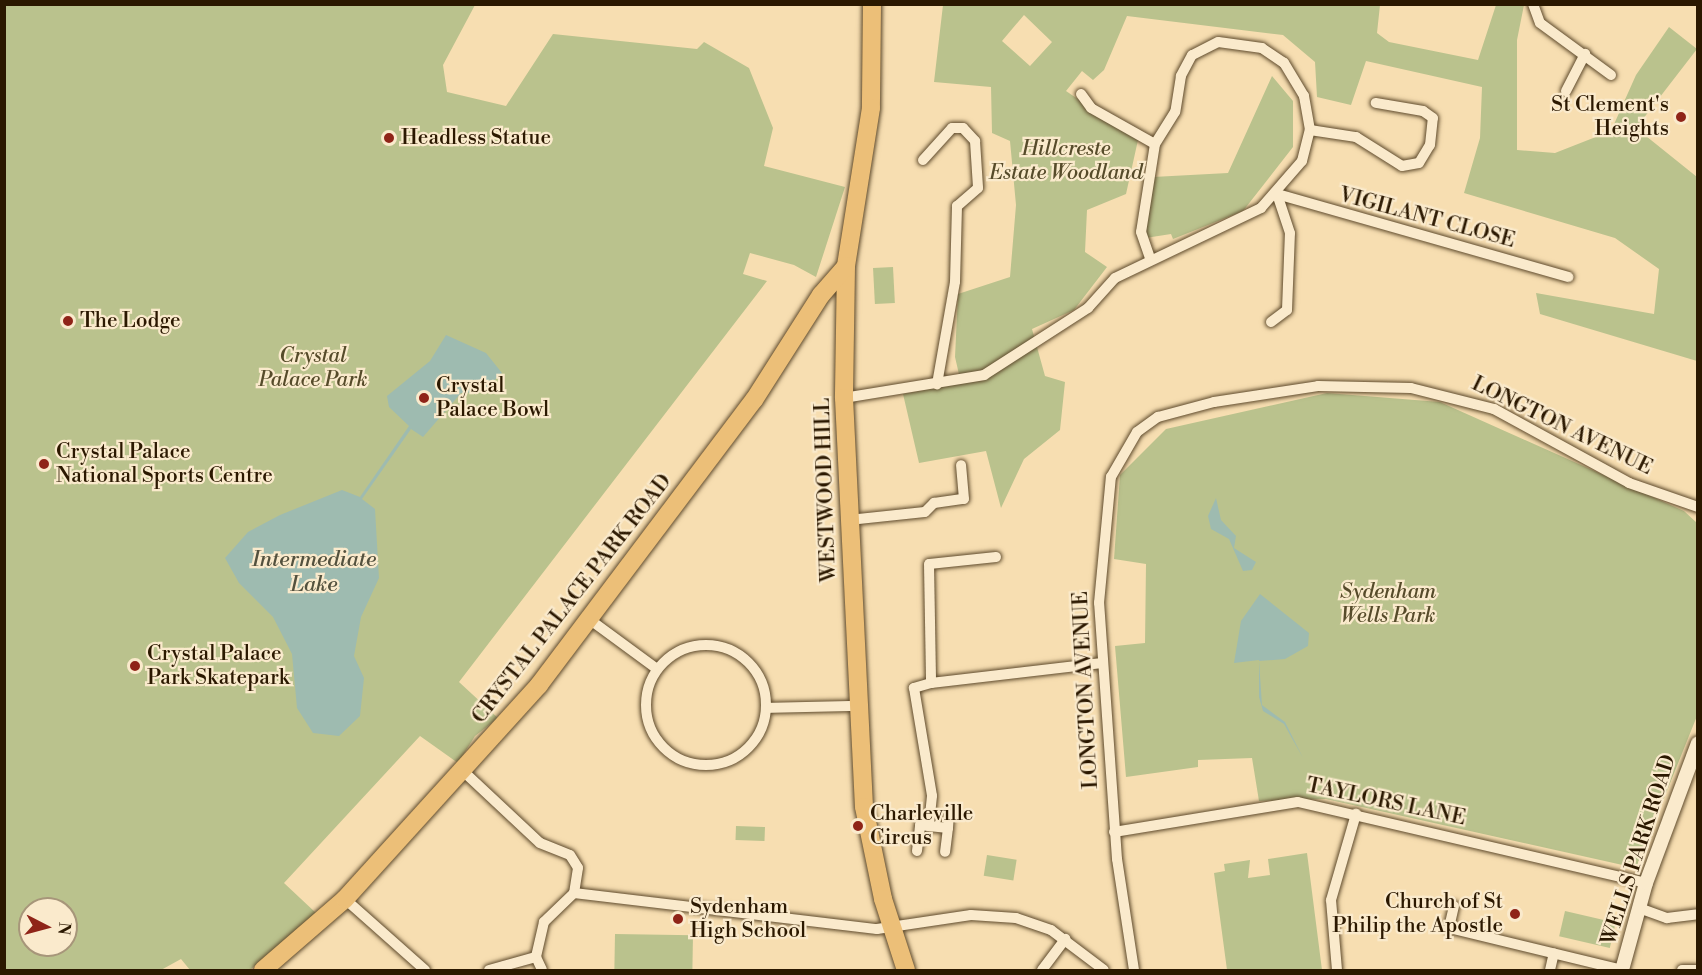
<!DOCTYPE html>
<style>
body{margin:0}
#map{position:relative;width:1702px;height:975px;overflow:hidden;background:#f7deb1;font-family:"Libre Bodoni",serif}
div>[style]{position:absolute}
.green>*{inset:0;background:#bac28d;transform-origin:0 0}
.water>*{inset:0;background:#9ebbb0}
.roads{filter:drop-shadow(0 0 2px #5e4a2c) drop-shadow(0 0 2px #5e4a2c)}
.minor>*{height:10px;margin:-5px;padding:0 5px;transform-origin:5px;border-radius:5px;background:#faeacc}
.minor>.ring{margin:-5px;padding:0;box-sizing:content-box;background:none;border:10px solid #faeacc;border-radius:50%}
.tertiary>*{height:14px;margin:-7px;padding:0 7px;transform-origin:7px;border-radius:7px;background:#faeacc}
.primary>*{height:18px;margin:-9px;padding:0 9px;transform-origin:9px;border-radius:9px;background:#ecbf78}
.dots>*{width:16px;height:16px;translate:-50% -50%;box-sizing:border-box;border:3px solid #faeacc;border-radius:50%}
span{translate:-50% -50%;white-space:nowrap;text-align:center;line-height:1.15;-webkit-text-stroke:4.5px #faeacc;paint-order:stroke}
.poi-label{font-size:21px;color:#2b1800}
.right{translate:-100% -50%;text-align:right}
.left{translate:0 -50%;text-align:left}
.park-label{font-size:21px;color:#564b2a;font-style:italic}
.street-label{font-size:21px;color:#2b1800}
.water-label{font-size:22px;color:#53513e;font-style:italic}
.frame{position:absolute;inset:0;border:6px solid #2b1800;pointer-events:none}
.north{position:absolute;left:18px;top:897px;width:60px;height:60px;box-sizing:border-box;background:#faeacc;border:2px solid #a7967a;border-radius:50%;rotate:96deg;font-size:16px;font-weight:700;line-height:24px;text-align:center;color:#2b1800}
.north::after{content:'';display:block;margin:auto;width:21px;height:27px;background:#8f2418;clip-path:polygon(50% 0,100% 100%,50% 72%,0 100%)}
</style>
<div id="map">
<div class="green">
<i style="clip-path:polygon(evenodd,5px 5px,475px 5px,443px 65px,447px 92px,506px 106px,553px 34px,697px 49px,704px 42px,749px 68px,773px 128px,764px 166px,845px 187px,816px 277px,794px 265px,750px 253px,743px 274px,767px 281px,459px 682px,498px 718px,475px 736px,458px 763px,420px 736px,284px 883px,316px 913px,250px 970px,190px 970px,181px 959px,161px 970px,5px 970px,5px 5px,30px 909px,66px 909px,66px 945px,30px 945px,30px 909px)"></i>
<i style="clip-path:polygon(evenodd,943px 5px,1380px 5px,1377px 33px,1389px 42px,1478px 60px,1496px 5px,1524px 5px,1517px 40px,1517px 150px,1555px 153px,1611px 131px,1636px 75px,1669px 27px,1697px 49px,1636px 128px,1697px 177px,1697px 361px,1540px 314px,1536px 293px,1654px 314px,1659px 269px,1615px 238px,1464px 193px,1480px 138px,1482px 87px,1366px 61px,1351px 105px,1317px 97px,1315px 62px,1283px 35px,1127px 16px,1104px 70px,1093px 80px,1082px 71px,1066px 91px,1138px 140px,1126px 194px,1087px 210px,1085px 252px,1107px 267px,1074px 310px,1032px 329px,1045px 376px,1065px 382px,1060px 430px,1024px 459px,1001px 508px,986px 451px,919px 463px,903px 394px,961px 383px,955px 357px,958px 294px,1010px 277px,1016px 205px,1010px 141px,992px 133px,991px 87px,934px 82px,943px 5px,1024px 15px,1052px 42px,1030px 66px,1002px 41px,1024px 15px)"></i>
<i style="clip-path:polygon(1272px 76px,1293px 101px,1293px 147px,1243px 211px,1173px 239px,1171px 234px,1139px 239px,1153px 177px,1228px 173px)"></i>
<i style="left:893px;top:267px;width:36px;height:20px;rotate:87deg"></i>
<i style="clip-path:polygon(1327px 393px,1440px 402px,1684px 511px,1697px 523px,1697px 716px,1636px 868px,1326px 799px,1259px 801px,1252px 758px,1198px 760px,1198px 767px,1126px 777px,1115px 646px,1145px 643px,1146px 564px,1114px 559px,1120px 475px,1166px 429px)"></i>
<i style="left:736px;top:826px;width:29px;height:14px;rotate:2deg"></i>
<i style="clip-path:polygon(1307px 853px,1322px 970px,1227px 970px,1214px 873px,1225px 871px,1224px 864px,1250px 860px,1248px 878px,1270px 875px,1268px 859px)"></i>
<i style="left:987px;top:855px;width:30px;height:21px;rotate:9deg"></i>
<i style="left:1565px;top:911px;width:52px;height:26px;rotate:13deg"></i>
<i style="left:615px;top:934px;width:78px;height:36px;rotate:1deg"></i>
</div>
<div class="water">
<i style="clip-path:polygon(446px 335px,486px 353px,502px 373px,482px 392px,461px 393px,423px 437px,411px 429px,362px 499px,375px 509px,379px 578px,361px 617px,354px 656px,364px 678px,360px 716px,339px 736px,313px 733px,297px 708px,292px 654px,273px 617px,239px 583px,225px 558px,248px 532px,280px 515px,342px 490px,360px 497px,409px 426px,389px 407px,387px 396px,430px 361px)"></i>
<i style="clip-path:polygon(1216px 498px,1221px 520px,1236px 536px,1234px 548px,1256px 562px,1252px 570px,1243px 571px,1229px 539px,1211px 529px,1208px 516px)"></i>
<i style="clip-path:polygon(1260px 594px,1309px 633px,1308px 646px,1285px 659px,1259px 661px,1262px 705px,1285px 722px,1303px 758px,1284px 724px,1263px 711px,1259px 697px,1259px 660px,1234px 663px,1241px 621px)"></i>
</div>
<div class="roads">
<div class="minor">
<i style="left:1533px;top:4px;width:20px;rotate:70deg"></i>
<i style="left:1540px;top:23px;width:88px;rotate:36.2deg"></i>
<i style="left:1566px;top:91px;width:42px;rotate:-62.8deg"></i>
<i style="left:1081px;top:94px;width:17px;rotate:54deg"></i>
<i style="left:1091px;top:108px;width:73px;rotate:29.4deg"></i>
<i style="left:1310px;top:130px;width:47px;rotate:8.7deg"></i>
<i style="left:1356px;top:137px;width:54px;rotate:32.2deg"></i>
<i style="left:1402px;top:166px;width:17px;rotate:-10deg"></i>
<i style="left:1419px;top:163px;width:21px;rotate:-59deg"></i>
<i style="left:1430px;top:145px;width:27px;rotate:-84deg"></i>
<i style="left:1433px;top:118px;width:12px;rotate:-145deg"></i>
<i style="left:1423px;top:111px;width:48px;rotate:-170.3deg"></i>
<i style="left:923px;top:160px;width:43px;rotate:-47.8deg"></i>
<i style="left:952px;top:128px;width:11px"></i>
<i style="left:963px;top:128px;width:18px;rotate:47deg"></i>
<i style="left:975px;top:141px;width:47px;rotate:86.3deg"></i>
<i style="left:978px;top:188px;width:28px;rotate:139deg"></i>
<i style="left:957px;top:206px;width:76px;rotate:91.5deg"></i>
<i style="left:955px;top:282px;width:104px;rotate:100deg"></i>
<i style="left:1277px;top:194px;width:303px;rotate:15.9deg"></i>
<i style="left:1271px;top:322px;width:20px;rotate:-37deg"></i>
<i style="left:1287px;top:310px;width:77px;rotate:-87.8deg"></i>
<i style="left:1290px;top:233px;width:41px;rotate:-108.4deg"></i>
<i style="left:844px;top:398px;width:142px;rotate:-9.3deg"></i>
<i style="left:984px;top:375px;width:124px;rotate:-32.8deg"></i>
<i style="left:1088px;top:308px;width:40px;rotate:-48deg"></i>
<i style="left:1115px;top:278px;width:162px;rotate:-25.6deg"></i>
<i style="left:1261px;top:208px;width:62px;rotate:-48.9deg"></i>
<i style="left:1302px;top:161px;width:32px;rotate:-76deg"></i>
<i style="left:1310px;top:130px;width:35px;rotate:-100deg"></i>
<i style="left:1304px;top:96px;width:39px;rotate:-121deg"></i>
<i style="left:1284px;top:63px;width:27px;rotate:-146deg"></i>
<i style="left:1262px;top:48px;width:44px;rotate:-172.2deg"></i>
<i style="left:1218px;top:42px;width:29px;rotate:153deg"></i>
<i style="left:1192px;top:55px;width:24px;rotate:118deg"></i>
<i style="left:1181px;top:76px;width:36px;rotate:99deg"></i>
<i style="left:1175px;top:112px;width:38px;rotate:122deg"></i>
<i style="left:1155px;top:144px;width:89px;rotate:99deg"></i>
<i style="left:1141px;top:232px;width:28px;rotate:71deg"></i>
<i style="left:849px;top:520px;width:76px;rotate:-6deg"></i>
<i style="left:925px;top:512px;width:13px;rotate:-45deg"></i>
<i style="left:934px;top:503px;width:30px;rotate:-8deg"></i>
<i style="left:964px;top:499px;width:34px;rotate:-95deg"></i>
<i style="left:996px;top:557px;width:67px;rotate:174deg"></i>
<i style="left:929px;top:564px;width:119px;rotate:89deg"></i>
<i style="left:931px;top:683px;width:170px;rotate:-6.7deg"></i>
<i style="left:589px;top:619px;width:84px;rotate:36.3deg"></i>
<i class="ring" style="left:646px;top:645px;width:110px;height:110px"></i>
<i style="left:931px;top:683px;width:18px;rotate:164deg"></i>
<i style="left:914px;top:688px;width:109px;rotate:80.5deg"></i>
<i style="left:932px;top:796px;width:30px;rotate:96deg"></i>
<i style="left:929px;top:826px;width:19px;rotate:6deg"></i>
<i style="left:948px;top:828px;width:24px;rotate:97deg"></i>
<i style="left:767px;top:708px;width:89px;rotate:-1.3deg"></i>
<i style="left:463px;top:771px;width:105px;rotate:43.1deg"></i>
<i style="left:540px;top:843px;width:32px;rotate:22deg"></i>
<i style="left:570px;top:855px;width:15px;rotate:58deg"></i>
<i style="left:578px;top:868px;width:25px;rotate:99deg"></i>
<i style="left:574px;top:893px;width:42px;rotate:136deg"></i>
<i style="left:544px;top:922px;width:36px;rotate:103deg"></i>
<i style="left:536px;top:957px;width:14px;rotate:65deg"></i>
<i style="left:948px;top:828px;width:13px;rotate:-86deg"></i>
<i style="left:1114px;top:832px;width:186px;rotate:-9.3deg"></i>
<i style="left:1298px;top:802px;width:357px;rotate:13.1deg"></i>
<i style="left:917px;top:851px;width:26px;rotate:-83deg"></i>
<i style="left:920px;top:825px;width:9px;rotate:6deg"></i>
<i style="left:574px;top:893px;width:305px;rotate:6.8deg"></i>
<i style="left:877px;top:929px;width:95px;rotate:-8.5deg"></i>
<i style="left:971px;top:915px;width:45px;rotate:3.8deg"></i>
<i style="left:1016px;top:918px;width:37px;rotate:19deg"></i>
<i style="left:1051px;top:930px;width:66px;rotate:37deg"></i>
<i style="left:345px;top:899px;width:107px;rotate:41.6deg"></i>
<i style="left:1454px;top:906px;width:23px;rotate:103deg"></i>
<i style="left:1449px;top:928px;width:178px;rotate:13.6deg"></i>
<i style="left:1639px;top:908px;width:30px;rotate:20deg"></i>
<i style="left:1667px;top:918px;width:31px;rotate:-7deg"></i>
<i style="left:489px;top:970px;width:49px;rotate:-15.5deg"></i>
<i style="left:1042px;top:970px;width:39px;rotate:-53deg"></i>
<i style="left:1134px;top:970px;width:112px;rotate:-98.7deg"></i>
<i style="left:1117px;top:859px;width:257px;rotate:-94deg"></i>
<i style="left:1099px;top:603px;width:127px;rotate:-84.6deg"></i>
<i style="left:1111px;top:477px;width:52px;rotate:-60deg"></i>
<i style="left:1137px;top:432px;width:26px;rotate:-36deg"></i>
<i style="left:1158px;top:417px;width:58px;rotate:-15deg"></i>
<i style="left:1214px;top:402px;width:105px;rotate:-8.7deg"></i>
<i style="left:1318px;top:386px;width:93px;rotate:1.2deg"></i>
<i style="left:1411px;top:388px;width:86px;rotate:14.2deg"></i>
<i style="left:1494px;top:409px;width:154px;rotate:28.7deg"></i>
<i style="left:1629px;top:483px;width:73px;rotate:19.2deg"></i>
<i style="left:1337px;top:970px;width:70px;rotate:-94.9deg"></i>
<i style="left:1331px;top:900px;width:90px;rotate:-73.8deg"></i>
<i style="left:1550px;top:970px;width:17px;rotate:-77deg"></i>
<i style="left:1682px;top:970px;width:15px"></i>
</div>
<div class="tertiary">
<i style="left:1622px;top:970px;width:90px;rotate:-74.6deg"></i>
<i style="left:1646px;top:883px;width:149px;rotate:-69.6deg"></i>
</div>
<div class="primary">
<i style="left:872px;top:4px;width:104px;rotate:90.6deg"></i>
<i style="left:871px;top:108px;width:160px;rotate:99deg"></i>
<i style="left:846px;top:266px;width:132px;rotate:90.9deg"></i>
<i style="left:844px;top:398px;width:409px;rotate:87.2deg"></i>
<i style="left:864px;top:807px;width:94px;rotate:78.3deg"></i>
<i style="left:883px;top:899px;width:75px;rotate:72.1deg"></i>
<i style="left:263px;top:970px;width:108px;rotate:-40.9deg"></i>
<i style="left:345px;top:899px;width:289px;rotate:-47.8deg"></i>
<i style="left:539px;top:685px;width:357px;rotate:-53deg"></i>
<i style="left:754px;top:400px;width:125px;rotate:-57.5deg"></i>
<i style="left:821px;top:295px;width:38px;rotate:-49deg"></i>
</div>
</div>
<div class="dots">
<i style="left:1681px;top:117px;background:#8f2418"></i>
<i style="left:389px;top:138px;background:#8f2418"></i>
<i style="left:68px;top:321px;background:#8f2418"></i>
<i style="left:424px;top:398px;background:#8f2418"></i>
<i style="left:44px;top:464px;background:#8f2418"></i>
<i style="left:135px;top:666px;background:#8f2418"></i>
<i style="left:858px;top:826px;background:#8f2418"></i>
<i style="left:1515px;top:914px;background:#8f2418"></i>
<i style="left:678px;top:919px;background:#8f2418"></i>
</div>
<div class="poi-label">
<span class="right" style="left:1669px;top:117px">St Clement's<br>Heights</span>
<span class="left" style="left:401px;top:138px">Headless Statue</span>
<span class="left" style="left:80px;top:321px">The Lodge</span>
<span class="left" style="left:436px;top:398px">Crystal<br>Palace Bowl</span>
<span class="left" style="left:56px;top:464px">Crystal Palace<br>National Sports Centre</span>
<span class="left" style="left:147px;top:666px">Crystal Palace<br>Park Skatepark</span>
<span class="left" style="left:870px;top:826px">Charleville<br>Circus</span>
<span class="right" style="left:1503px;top:914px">Church of St<br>Philip the Apostle</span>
<span class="left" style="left:690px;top:919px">Sydenham<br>High School</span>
</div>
<div class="park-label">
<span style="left:1066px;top:161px">Hillcreste<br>Estate Woodland</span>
<span style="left:313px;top:368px">Crystal<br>Palace Park</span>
<span style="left:1388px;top:604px">Sydenham<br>Wells Park</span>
</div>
<div class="street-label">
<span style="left:1427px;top:218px;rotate:15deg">VIGILANT CLOSE</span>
<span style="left:1562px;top:426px;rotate:26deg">LONGTON AVENUE</span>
<span style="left:826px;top:490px;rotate:-92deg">WESTWOOD HILL</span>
<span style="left:572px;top:599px;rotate:-52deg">CRYSTAL PALACE PARK ROAD</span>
<span style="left:1086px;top:690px;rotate:-93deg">LONGTON AVENUE</span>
<span style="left:1386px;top:802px;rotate:12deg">TAYLORS LANE</span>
<span style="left:1639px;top:850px;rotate:-72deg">WELLS PARK ROAD</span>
</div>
<div class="water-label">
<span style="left:314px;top:572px">Intermediate<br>Lake</span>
</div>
<div class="frame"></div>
<div class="north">N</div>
</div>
